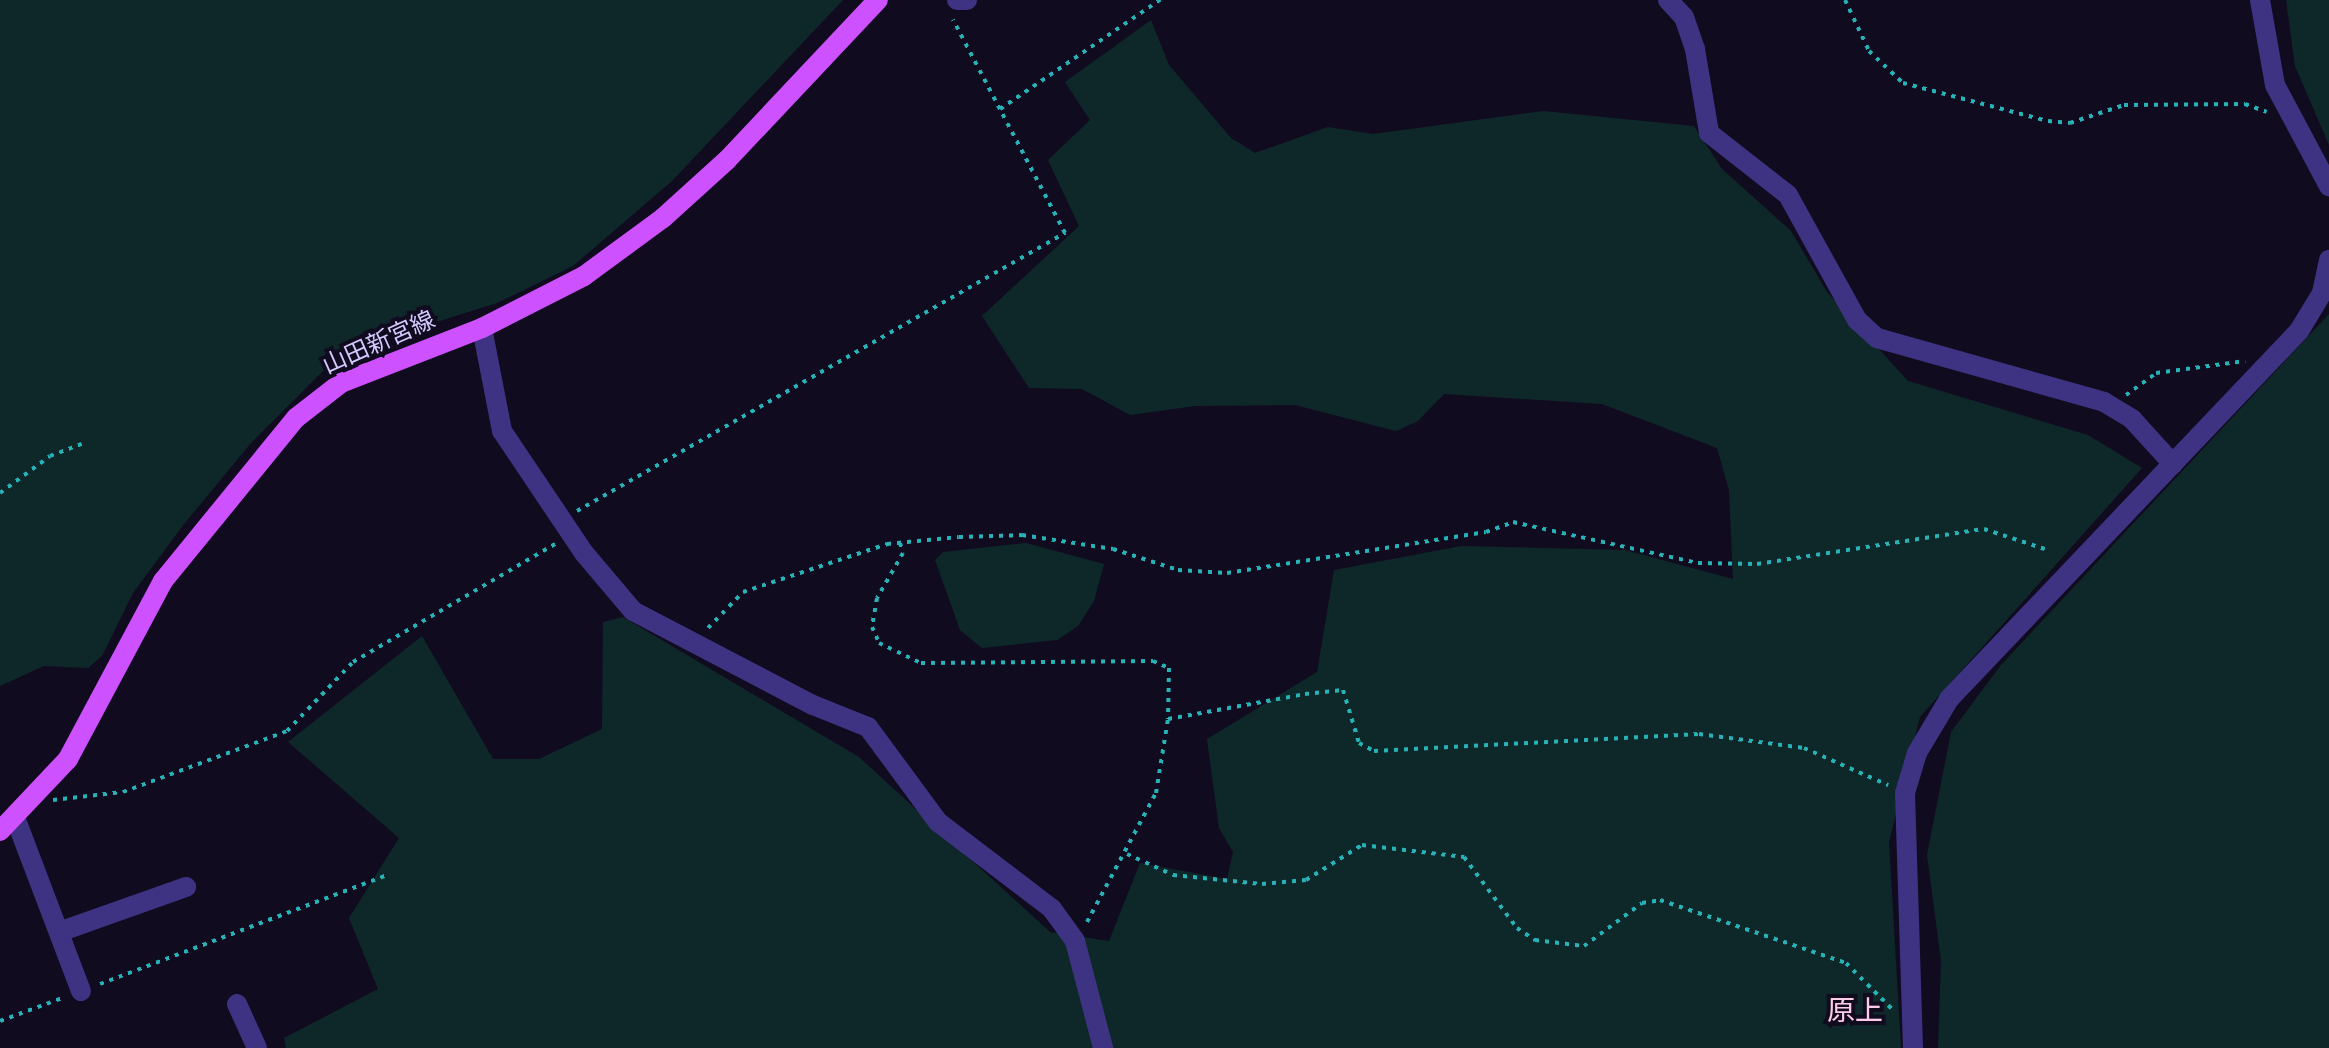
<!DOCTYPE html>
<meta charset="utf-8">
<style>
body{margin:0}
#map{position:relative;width:2329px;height:1048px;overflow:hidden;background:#110b20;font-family:Roboto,"Noto Sans JP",sans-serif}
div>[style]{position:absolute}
.green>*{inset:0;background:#0e282a}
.path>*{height:4px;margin-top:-2px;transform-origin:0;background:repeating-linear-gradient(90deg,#26b2b7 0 4px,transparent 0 10px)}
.minor>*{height:20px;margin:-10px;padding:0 10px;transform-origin:10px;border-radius:10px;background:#3e3382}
.major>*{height:20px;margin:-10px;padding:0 10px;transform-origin:10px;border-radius:10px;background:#ce51ff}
span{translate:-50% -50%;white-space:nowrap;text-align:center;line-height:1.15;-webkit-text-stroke:8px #110b20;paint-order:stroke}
.street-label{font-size:24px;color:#d5caff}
.quarter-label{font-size:28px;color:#ffcce8}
</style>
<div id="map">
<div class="green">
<i style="clip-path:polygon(0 0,843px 0,672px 181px,573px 266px,497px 303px,411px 330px,324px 370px,251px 443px,184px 524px,133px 593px,102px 656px,88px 668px,44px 666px,0 686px)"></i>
<i style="clip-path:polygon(2286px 0,2329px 0,2329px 145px,2295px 66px)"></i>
<i style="clip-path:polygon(1151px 20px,1169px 65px,1231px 138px,1255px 153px,1328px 127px,1373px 134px,1543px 111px,1694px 126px,1722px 169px,1791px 231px,1827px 292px,1908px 381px,2088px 435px,2142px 468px,1920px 717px,1889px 842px,1901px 1048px,286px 1048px,284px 1038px,378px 989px,349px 918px,399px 838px,288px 742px,422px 636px,493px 759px,539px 759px,602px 729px,603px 622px,623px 617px,859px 757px,1050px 932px,1109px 941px,1140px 863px,1227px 879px,1233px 852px,1219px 828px,1207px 739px,1317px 672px,1334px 570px,1461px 546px,1625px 550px,1733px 579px,1729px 490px,1717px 448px,1602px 404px,1444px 394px,1418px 421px,1396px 431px,1295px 405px,1195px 406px,1130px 415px,1082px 389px,1029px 388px,982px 316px,1079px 226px,1048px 160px,1090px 120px,1065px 82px)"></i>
<i style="clip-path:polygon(2329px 314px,2329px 1048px,1938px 1048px,1941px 961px,1927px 855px,1951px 732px,2001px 665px)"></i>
<i style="clip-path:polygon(1026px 543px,1104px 564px,1094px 601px,1078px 626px,1057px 640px,982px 648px,960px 630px,935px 560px,943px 552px)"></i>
</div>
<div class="path">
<i style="left:1845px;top:0;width:56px;rotate:64.8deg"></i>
<i style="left:1869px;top:51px;width:47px;rotate:43.3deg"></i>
<i style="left:1903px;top:83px;width:150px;rotate:14.7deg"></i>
<i style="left:2048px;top:121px;width:22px;rotate:5deg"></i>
<i style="left:2070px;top:123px;width:57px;rotate:-18.4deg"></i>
<i style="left:2124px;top:105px;width:121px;rotate:-0.5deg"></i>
<i style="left:2245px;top:104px;width:23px;rotate:20deg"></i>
<i style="left:1000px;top:109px;width:194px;rotate:-34.3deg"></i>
<i style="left:2126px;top:395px;width:37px;rotate:-36deg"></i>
<i style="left:2156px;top:373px;width:90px;rotate:-7.7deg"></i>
<i style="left:0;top:493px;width:62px;rotate:-36.5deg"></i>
<i style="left:50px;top:456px;width:34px;rotate:-21deg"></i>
<i style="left:577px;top:511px;width:562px;rotate:-29.67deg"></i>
<i style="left:1065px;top:233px;width:241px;rotate:-117.7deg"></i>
<i style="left:900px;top:543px;width:10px;rotate:73deg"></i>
<i style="left:903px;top:553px;width:52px;rotate:120deg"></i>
<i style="left:877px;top:598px;width:29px;rotate:100deg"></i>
<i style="left:872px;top:627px;width:17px;rotate:66deg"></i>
<i style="left:879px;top:643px;width:47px;rotate:25.5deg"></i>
<i style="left:921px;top:663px;width:232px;rotate:-0.5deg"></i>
<i style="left:1153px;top:661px;width:17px;rotate:24deg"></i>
<i style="left:1169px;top:668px;width:51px;rotate:91.1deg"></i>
<i style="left:708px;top:628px;width:50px;rotate:-45.8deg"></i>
<i style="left:743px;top:592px;width:152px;rotate:-18.4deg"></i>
<i style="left:887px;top:544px;width:72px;rotate:-5.6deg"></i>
<i style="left:959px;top:537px;width:63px;rotate:-1.8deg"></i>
<i style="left:1022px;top:535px;width:92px;rotate:8.7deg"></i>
<i style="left:1113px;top:549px;width:68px;rotate:17.9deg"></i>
<i style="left:1178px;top:570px;width:49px;rotate:3.5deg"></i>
<i style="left:1227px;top:573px;width:262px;rotate:-9deg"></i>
<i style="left:1486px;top:532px;width:29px;rotate:-20deg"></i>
<i style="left:1513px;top:522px;width:189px;rotate:12.5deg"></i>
<i style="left:1698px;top:563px;width:59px;rotate:1deg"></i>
<i style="left:1757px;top:564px;width:230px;rotate:-8.8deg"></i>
<i style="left:1984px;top:529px;width:64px;rotate:18.2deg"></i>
<i style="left:53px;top:800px;width:70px;rotate:-6.5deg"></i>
<i style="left:123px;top:792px;width:175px;rotate:-20.4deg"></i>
<i style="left:287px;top:731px;width:95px;rotate:-46.3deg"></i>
<i style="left:353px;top:662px;width:236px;rotate:-30.3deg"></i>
<i style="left:1127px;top:854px;width:51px;rotate:24.5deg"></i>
<i style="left:1173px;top:875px;width:89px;rotate:5.8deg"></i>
<i style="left:1262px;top:884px;width:44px;rotate:-5.2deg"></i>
<i style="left:1306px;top:880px;width:66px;rotate:-32deg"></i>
<i style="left:1362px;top:845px;width:103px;rotate:6.7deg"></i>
<i style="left:1464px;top:857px;width:89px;rotate:53.3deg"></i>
<i style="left:1517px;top:928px;width:22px;rotate:34deg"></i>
<i style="left:1535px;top:940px;width:49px;rotate:7deg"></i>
<i style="left:1584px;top:946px;width:72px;rotate:-36.6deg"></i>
<i style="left:1642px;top:903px;width:18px;rotate:-9deg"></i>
<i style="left:1660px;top:900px;width:196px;rotate:18.7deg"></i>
<i style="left:1846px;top:963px;width:65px;rotate:45deg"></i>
<i style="left:1087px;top:922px;width:146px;rotate:-61.9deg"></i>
<i style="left:1156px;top:793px;width:75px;rotate:-80.8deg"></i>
<i style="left:1168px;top:719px;width:139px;rotate:-10.3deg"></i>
<i style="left:1305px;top:694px;width:38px;rotate:-6deg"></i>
<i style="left:1343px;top:690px;width:55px;rotate:73.2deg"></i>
<i style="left:1359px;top:743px;width:17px;rotate:28deg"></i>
<i style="left:1374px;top:751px;width:325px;rotate:-3deg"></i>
<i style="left:1699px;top:734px;width:106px;rotate:7.6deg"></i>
<i style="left:1804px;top:748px;width:92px;rotate:23.8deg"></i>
<i style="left:100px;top:984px;width:309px;rotate:-20.8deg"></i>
<i style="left:0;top:1021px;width:69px;rotate:-20.3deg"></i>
</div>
<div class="minor">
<i style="left:957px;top:0;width:10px"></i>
<i style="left:1668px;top:0;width:23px;rotate:47deg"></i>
<i style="left:1684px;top:17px;width:34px;rotate:71deg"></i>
<i style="left:1695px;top:49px;width:85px;rotate:80.5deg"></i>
<i style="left:1709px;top:133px;width:100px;rotate:38.1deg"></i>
<i style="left:1788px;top:195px;width:143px;rotate:61.1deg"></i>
<i style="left:1857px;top:320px;width:27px;rotate:42deg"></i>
<i style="left:1877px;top:338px;width:236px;rotate:15.7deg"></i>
<i style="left:2104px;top:402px;width:33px;rotate:31deg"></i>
<i style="left:2132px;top:419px;width:61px;rotate:47.7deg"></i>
<i style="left:2260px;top:0;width:86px;rotate:80deg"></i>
<i style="left:2275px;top:85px;width:115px;rotate:61.9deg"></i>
<i style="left:482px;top:328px;width:105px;rotate:79deg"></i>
<i style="left:502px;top:431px;width:147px;rotate:56.1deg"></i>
<i style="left:584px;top:553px;width:76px;rotate:49.8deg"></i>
<i style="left:633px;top:611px;width:203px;rotate:27.6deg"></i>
<i style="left:813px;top:705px;width:59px;rotate:21.8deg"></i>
<i style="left:868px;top:727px;width:118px;rotate:53.6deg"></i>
<i style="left:938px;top:822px;width:143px;rotate:37.3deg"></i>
<i style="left:1052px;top:909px;width:39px;rotate:54deg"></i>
<i style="left:1075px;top:941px;width:111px;rotate:75.3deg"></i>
<i style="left:16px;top:820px;width:183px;rotate:69.2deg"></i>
<i style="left:59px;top:932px;width:135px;rotate:-19.5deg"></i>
<i style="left:237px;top:1004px;width:48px;rotate:65.6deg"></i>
<i style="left:1913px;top:1048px;width:255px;rotate:-91.8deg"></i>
<i style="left:1905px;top:793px;width:42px;rotate:-73.3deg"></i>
<i style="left:1917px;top:753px;width:63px;rotate:-59.3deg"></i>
<i style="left:1949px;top:699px;width:508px;rotate:-46.44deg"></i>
<i style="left:2299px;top:331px;width:44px;rotate:-58.8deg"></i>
<i style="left:2322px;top:293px;width:34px;rotate:-78deg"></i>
</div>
<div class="major">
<i style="left:0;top:831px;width:99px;rotate:-46.6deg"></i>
<i style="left:68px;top:759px;width:202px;rotate:-61.9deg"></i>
<i style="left:163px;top:581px;width:210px;rotate:-50.8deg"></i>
<i style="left:296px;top:418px;width:57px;rotate:-37.9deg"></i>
<i style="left:341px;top:383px;width:151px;rotate:-21.3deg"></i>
<i style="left:482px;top:328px;width:114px;rotate:-27deg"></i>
<i style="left:584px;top:276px;width:98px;rotate:-36.3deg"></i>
<i style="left:663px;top:218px;width:86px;rotate:-42.2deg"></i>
<i style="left:727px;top:160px;width:220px;rotate:-46.7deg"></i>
</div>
<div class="street-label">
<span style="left:379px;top:343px;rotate:-24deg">山田新宮線</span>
</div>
<div class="quarter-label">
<span style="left:1855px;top:1011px">原上</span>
</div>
</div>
